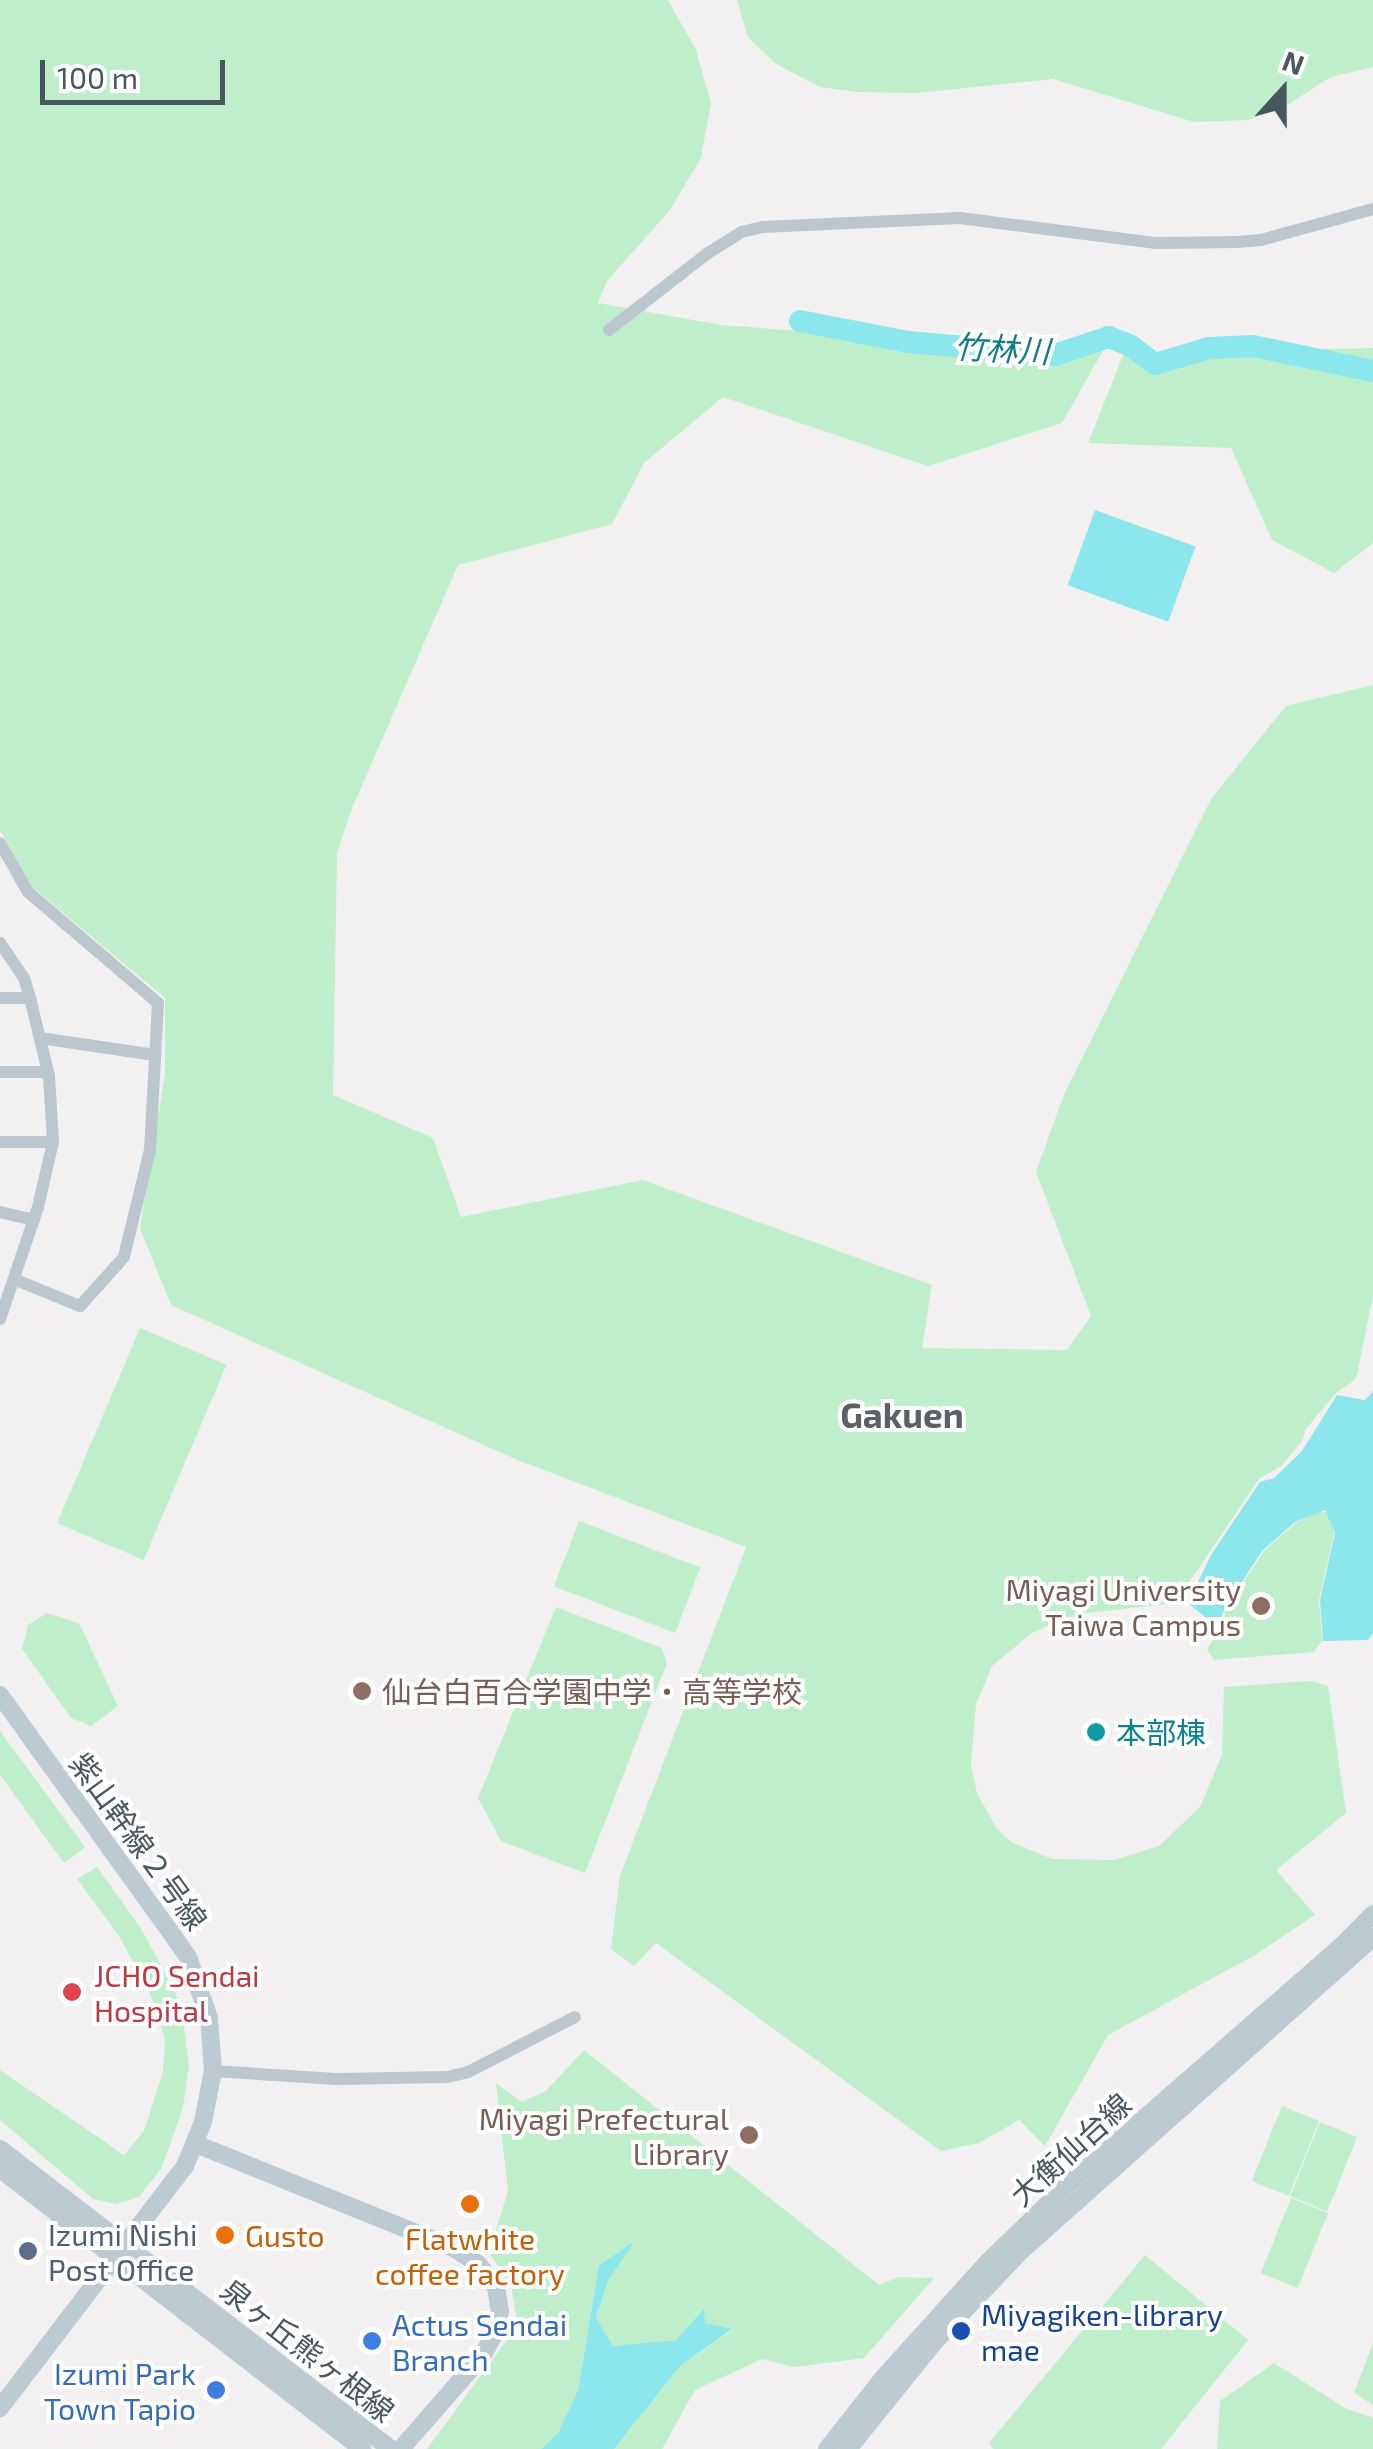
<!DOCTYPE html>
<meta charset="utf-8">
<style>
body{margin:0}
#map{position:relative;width:1373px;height:2449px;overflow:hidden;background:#f2f0f0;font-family:"Exo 2","Noto Sans JP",sans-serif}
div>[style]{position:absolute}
.green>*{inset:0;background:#bfefca;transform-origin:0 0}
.water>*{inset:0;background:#8ce7ec;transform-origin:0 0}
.river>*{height:22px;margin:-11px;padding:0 11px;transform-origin:11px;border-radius:11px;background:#8ce7ec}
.street>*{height:12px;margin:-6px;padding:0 6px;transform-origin:6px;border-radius:6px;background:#bbc7cd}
.secondary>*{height:18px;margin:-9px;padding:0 9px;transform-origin:9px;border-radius:9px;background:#bccad1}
.dots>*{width:28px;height:28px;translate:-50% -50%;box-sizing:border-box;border:5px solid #fff;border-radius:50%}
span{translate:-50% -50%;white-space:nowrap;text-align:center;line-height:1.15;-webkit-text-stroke:8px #fff;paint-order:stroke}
.education-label{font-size:30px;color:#785e54}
.right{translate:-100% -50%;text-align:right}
.left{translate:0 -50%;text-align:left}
.culture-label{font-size:30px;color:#0d838f}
.street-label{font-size:30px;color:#48565d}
.health-label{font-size:30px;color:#be3a42}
.service-label{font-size:30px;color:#4e5e75}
.food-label{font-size:30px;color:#c56008}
.transit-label{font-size:30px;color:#164399}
.shop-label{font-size:30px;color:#366cbe}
.water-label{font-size:32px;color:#0d7e85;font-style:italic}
.quarter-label{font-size:35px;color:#5c6165;font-weight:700}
.north{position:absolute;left:1233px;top:40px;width:100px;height:100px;-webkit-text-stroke:8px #fff;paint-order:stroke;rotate:21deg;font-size:28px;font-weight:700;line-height:40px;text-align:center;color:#48565d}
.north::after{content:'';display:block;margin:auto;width:35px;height:45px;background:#48565d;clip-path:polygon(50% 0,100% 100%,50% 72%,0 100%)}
.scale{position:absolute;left:40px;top:60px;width:185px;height:45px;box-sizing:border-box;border:5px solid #48565d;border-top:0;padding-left:12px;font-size:30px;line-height:35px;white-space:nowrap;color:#48565d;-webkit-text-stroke:8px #fff;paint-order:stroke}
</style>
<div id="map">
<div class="green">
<i style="clip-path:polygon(0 0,668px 0,696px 50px,711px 103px,701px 158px,670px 210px,607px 281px,598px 303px,721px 325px,938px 342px,1105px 347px,1062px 423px,928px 466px,723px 397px,644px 463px,612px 524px,458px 565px,350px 813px,337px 854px,333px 1095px,433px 1138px,461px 1217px,643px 1180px,932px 1285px,922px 1348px,1067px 1350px,1091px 1316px,1036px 1172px,1065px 1092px,1211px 799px,1286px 706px,1373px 685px,1373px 1295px,1358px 1370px,1355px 1380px,1337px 1392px,1306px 1429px,1302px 1441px,1281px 1466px,1259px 1479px,1175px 1603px,1087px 1613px,1054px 1623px,1032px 1633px,992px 1666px,976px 1704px,971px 1765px,977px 1793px,997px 1829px,1011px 1842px,1052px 1859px,1114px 1860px,1159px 1846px,1200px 1807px,1222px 1755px,1224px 1687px,1311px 1681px,1328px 1686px,1346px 1813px,1276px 1870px,1315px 1915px,1255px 1955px,1108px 2035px,1045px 2146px,1019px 2120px,979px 2143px,941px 2151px,656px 1943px,634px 1966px,611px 1949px,620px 1876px,746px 1547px,515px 1459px,171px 1305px,140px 1228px,165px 1074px,165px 998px,31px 886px,0 830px)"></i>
<i style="clip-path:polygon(737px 0,1373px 0,1373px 67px,1331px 77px,1282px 108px,1248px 120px,1194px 122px,1053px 79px,917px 93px,857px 92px,820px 87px,776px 64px,748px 37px)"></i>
<i style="clip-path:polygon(1373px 348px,1373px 543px,1334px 573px,1272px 540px,1231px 448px,1088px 443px,1124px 353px)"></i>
<i style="left:140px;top:1328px;width:94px;height:212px;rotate:23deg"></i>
<i style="clip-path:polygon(1318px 1511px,1329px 1513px,1334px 1533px,1319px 1600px,1322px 1641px,1314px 1652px,1214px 1660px,1207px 1650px,1224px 1622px,1225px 1610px,1264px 1551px,1296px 1523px)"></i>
<i style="left:579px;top:1521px;width:130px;height:70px;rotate:21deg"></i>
<i style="clip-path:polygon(556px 1607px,662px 1648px,667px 1663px,585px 1873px,501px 1841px,478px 1798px)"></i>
<i style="clip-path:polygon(47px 1613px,79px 1623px,118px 1706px,91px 1726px,71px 1718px,22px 1649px,28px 1625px)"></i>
<i style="clip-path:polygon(0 1731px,85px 1847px,64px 1863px,0 1775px)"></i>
<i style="clip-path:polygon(97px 1867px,141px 1928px,175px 1992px,183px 2020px,189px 2065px,183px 2108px,161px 2169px,139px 2197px,116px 2204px,93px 2199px,0 2120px,0 2070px,124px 2155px,144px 2131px,163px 2072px,165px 2039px,150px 1993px,119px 1936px,77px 1879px)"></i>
<i style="clip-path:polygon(584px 2050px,879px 2285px,899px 2277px,934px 2278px,864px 2358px,794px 2367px,762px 2359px,695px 2390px,662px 2449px,614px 2449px,680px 2366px,732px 2330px,704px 2323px,704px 2311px,676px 2340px,613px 2347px,596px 2319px,608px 2281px,632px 2244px,599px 2265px,578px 2390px,558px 2433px,541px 2449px,427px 2449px,518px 2325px,511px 2285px,489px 2253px,508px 2191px,496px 2083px,522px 2102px,546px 2091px)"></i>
<i style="left:1282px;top:2106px;width:40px;height:81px;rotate:22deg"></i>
<i style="left:1320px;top:2122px;width:40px;height:80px;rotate:22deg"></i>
<i style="left:1291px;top:2198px;width:40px;height:81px;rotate:22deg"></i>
<i style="clip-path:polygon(1145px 2255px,1248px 2340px,1161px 2449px,993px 2449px,989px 2443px)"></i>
<i style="clip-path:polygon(1373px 2343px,1373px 2405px,1354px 2393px)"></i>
<i style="clip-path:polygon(1274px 2363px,1345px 2408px,1373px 2418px,1373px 2449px,1217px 2449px,1220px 2401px)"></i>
</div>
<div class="water">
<i style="left:1095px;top:510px;width:107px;height:80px;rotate:20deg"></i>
<i style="clip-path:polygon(1373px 1391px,1373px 1633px,1368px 1640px,1323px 1641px,1320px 1600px,1335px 1533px,1325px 1510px,1295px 1522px,1262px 1551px,1224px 1610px,1218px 1628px,1188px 1603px,1211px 1555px,1260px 1482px,1274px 1478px,1302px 1451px,1337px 1395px,1365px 1400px)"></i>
<i style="clip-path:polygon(634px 2242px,608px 2281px,596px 2318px,613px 2346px,676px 2340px,704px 2309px,705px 2323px,732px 2329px,680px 2366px,614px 2449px,541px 2449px,558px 2433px,578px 2390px,599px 2265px)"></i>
</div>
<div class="river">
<i style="left:800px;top:321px;width:110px;rotate:11deg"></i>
<i style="left:908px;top:342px;width:148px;rotate:5.1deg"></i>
<i style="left:1055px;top:355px;width:57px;rotate:-18.4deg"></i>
<i style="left:1109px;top:337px;width:24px;rotate:22deg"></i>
<i style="left:1131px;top:346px;width:30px;rotate:37deg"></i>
<i style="left:1155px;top:364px;width:56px;rotate:-16.5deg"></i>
<i style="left:1209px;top:348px;width:44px;rotate:-2.6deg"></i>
<i style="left:1253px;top:346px;width:123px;rotate:11.8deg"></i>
</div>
<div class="street">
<i style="left:609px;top:330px;width:125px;rotate:-37.9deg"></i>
<i style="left:708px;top:253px;width:39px;rotate:-32deg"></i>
<i style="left:741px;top:232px;width:22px;rotate:-13deg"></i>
<i style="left:762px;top:227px;width:198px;rotate:-2.6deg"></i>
<i style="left:960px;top:218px;width:198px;rotate:7.3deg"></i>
<i style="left:1156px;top:243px;width:82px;rotate:-0.7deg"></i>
<i style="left:1238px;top:242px;width:23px;rotate:-5deg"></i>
<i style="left:1261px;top:240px;width:116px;rotate:-15.5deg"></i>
<i style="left:0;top:843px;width:56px;rotate:60.3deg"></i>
<i style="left:28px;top:892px;width:171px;rotate:40.5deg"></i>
<i style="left:158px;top:1003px;width:147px;rotate:93.1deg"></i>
<i style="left:150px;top:1150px;width:110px;rotate:103.7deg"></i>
<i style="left:124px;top:1257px;width:66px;rotate:131.9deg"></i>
<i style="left:80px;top:1306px;width:69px;rotate:-157.9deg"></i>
<i style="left:0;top:943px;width:42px;rotate:55.6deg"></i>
<i style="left:24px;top:978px;width:21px;rotate:73deg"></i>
<i style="left:30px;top:998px;width:80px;rotate:76.3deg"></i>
<i style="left:49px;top:1076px;width:66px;rotate:86.5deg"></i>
<i style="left:53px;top:1142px;width:67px;rotate:103deg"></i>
<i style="left:38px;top:1207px;width:118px;rotate:108.7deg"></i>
<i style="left:0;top:998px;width:30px"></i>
<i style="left:40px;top:1038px;width:116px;rotate:8.4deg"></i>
<i style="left:0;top:1072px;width:48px"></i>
<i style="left:0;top:1142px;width:53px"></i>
<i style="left:0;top:1212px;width:35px;rotate:13deg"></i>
<i style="left:213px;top:2071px;width:123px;rotate:3.7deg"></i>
<i style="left:336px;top:2079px;width:111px;rotate:-1deg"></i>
<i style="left:447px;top:2077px;width:22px;rotate:-13deg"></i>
<i style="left:468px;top:2072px;width:120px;rotate:-27.2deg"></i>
</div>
<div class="secondary">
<i style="left:0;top:1695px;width:322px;rotate:54.3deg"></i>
<i style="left:188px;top:1957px;width:65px;rotate:71deg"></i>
<i style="left:209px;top:2018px;width:53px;rotate:85.7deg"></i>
<i style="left:213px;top:2071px;width:52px;rotate:101.1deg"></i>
<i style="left:203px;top:2122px;width:48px;rotate:112.2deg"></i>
<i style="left:185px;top:2166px;width:305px;rotate:127.4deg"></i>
<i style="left:196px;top:2144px;width:278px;rotate:22deg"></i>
<i style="left:454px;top:2248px;width:30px;rotate:34deg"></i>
<i style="left:479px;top:2265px;width:28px;rotate:52deg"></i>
<i style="left:496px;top:2287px;width:24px;rotate:81deg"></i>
<i style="left:500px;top:2311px;width:23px;rotate:103deg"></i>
<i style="left:495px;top:2333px;width:26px;rotate:119deg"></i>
<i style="left:482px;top:2356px;width:123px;rotate:131.1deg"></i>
<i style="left:0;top:2149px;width:493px;rotate:37.5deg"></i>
<i style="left:0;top:2169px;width:458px;rotate:37.7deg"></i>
<i style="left:827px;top:2449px;width:90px;rotate:-51.7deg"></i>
<i style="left:883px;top:2378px;width:155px;rotate:-47.9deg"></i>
<i style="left:987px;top:2263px;width:106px;rotate:-44.2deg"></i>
<i style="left:1063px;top:2189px;width:366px;rotate:-41.1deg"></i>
<i style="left:1339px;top:1948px;width:48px;rotate:-45deg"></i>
<i style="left:848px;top:2449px;width:140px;rotate:-51.1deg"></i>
<i style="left:936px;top:2340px;width:123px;rotate:-46.3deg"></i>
<i style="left:1021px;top:2251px;width:472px;rotate:-41.7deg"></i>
</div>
<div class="dots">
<i style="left:1261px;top:1606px;background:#8d6e63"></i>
<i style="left:362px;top:1691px;background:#8d6e63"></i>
<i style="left:1096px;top:1732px;background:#0f9aa8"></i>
<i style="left:72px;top:1992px;background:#e0444e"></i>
<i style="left:749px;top:2135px;background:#8d6e63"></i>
<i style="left:470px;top:2204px;background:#e8710a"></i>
<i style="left:225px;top:2235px;background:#e8710a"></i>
<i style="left:28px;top:2251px;background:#5c6f8a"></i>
<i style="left:961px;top:2331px;background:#1a4fb4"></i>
<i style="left:372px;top:2341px;background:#3f7fe0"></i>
<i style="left:216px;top:2390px;background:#3f7fe0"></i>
</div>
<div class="education-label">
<span class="right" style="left:1241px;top:1606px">Miyagi University<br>Taiwa Campus</span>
<span class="left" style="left:382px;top:1691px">仙台白百合学園中学・高等学校</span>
<span class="right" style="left:729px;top:2135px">Miyagi Prefectural<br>Library</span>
</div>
<div class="culture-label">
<span class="left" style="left:1116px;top:1732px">本部棟</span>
</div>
<div class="street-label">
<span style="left:139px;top:1841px;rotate:54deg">紫山幹線２号線</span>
<span style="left:1070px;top:2149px;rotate:-42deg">大衡仙台線</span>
<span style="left:308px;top:2350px;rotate:38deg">泉ヶ丘熊ヶ根線</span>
</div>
<div class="health-label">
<span class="left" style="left:94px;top:1992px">JCHO Sendai<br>Hospital</span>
</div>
<div class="service-label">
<span class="left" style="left:48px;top:2251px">Izumi Nishi<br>Post Office</span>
</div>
<div class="food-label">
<span class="left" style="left:245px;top:2235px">Gusto</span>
<span style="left:470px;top:2255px">Flatwhite<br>coffee factory</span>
</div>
<div class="transit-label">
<span class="left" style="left:981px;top:2331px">Miyagiken-library<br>mae</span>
</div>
<div class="shop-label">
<span class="left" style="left:392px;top:2341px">Actus Sendai<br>Branch</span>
<span class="right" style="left:196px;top:2390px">Izumi Park<br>Town Tapio</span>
</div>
<div class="water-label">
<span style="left:1002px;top:348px;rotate:3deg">竹林川</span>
</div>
<div class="quarter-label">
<span style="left:902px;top:1414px">Gakuen</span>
</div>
<div class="north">N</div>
<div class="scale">100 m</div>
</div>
